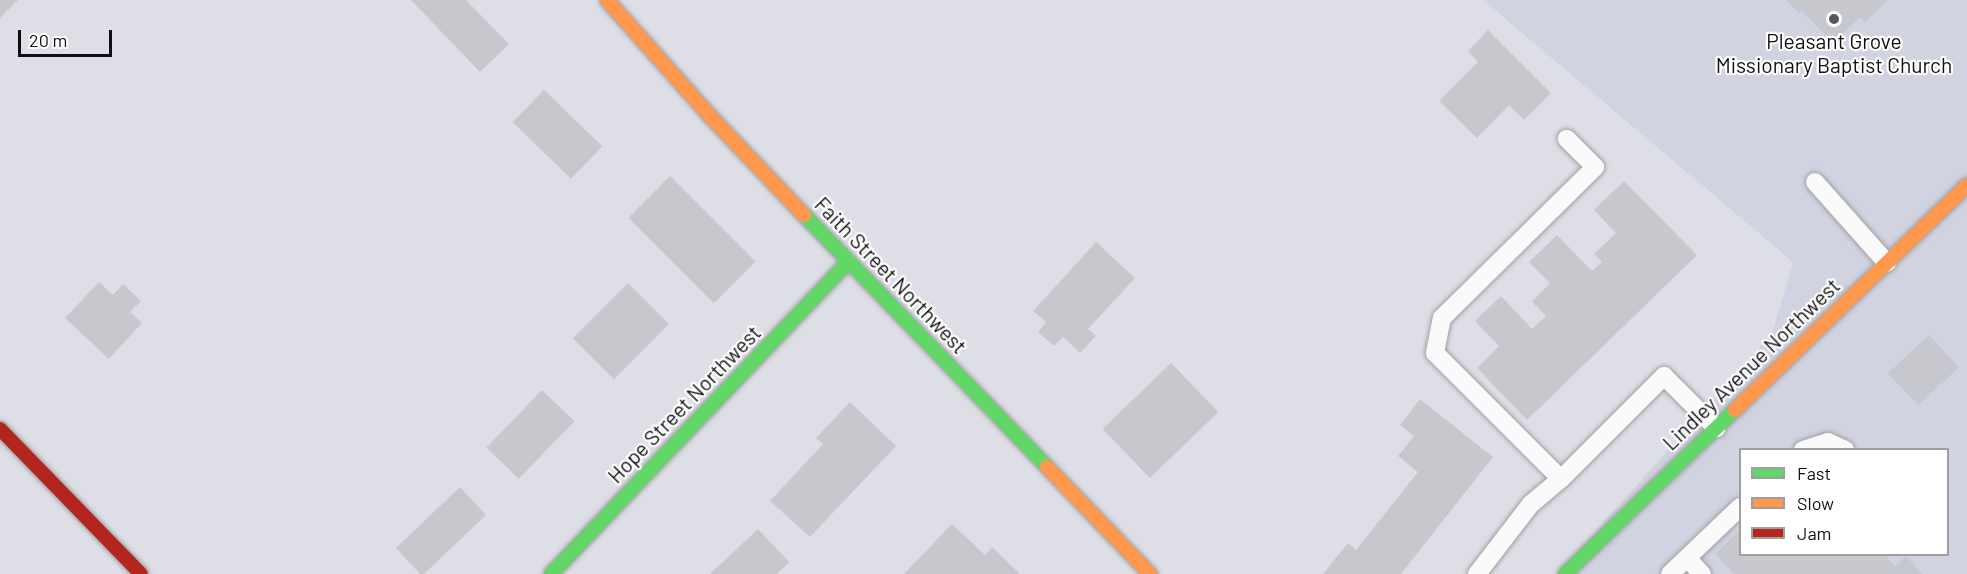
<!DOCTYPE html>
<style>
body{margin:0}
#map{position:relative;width:1967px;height:574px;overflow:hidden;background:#dedfe6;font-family:Barlow,sans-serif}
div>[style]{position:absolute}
.built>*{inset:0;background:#d1d3e0}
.building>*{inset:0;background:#c7c8ce;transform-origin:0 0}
.roads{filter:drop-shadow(0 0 2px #9fa0a5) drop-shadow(0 0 2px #9fa0a5)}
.lane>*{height:18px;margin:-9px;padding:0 9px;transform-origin:9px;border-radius:9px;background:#fafafb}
.fast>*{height:14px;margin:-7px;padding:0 7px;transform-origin:7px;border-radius:7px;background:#63d668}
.slow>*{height:14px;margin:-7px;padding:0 7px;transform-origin:7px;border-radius:7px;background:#ff974d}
.jam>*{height:14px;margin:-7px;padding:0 7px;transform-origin:7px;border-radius:7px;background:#b3261e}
.dots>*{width:16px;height:16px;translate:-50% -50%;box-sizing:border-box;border:3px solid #fff;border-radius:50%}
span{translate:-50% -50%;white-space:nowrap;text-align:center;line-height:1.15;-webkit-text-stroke:4.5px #fff;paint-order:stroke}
.poi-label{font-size:21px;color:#0f0f13}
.street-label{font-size:21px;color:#0f0f13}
.legend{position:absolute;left:1739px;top:448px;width:210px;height:108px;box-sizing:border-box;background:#fff;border:2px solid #9f9fa1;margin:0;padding:8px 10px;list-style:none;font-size:18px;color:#0f0f13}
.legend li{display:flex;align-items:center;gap:12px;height:30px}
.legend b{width:30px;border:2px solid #9f9fa1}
.scale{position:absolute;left:18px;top:30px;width:94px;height:27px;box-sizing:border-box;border:3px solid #0f0f13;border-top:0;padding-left:8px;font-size:18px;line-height:21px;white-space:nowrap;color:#0f0f13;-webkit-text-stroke:4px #fff;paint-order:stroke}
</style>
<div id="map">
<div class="built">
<i style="clip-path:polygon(evenodd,1483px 0,1967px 0,1967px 574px,1557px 574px,1772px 334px,1793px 262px,1483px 0,1740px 450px,1948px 450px,1948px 554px,1740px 554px,1740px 450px)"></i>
</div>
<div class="building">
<i style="clip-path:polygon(0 0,18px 0,0 18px)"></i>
<i style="clip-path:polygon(411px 0,466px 0,509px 44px,480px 72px)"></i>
<i style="clip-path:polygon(1786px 0,1888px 0,1865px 22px,1860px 17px,1833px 43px,1802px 11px,1799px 13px)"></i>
<i style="clip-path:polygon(1488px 30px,1551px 93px,1524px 120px,1509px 105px,1477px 138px,1439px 101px,1478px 62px,1468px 51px)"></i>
<i style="left:544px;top:90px;width:81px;height:45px;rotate:44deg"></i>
<i style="left:670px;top:176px;width:121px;height:59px;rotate:45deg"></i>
<i style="clip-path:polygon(1624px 181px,1697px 255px,1527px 420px,1477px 368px,1499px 346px,1475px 321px,1501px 296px,1532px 329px,1546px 316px,1532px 302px,1550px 283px,1529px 262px,1557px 235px,1592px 271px,1602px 262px,1594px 254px,1616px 233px,1594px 210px)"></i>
<i style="clip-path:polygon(1096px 242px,1135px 278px,1088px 329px,1096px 336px,1080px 353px,1063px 337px,1054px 346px,1038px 332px,1046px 322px,1033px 311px)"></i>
<i style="clip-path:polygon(99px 282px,113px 295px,123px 284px,141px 301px,130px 312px,142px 323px,109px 359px,65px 318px)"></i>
<i style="left:628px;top:283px;width:58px;height:78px;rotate:45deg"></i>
<i style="left:1929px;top:335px;width:44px;height:56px;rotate:47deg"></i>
<i style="left:1171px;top:363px;width:68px;height:95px;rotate:46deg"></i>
<i style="left:542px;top:390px;width:45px;height:80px;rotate:44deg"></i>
<i style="clip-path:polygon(1420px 399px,1493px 457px,1401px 574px,1323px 574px,1348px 543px,1356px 550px,1418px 472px,1398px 456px,1414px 436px,1400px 425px)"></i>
<i style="clip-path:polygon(850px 402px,896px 446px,810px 537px,770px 501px,823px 444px,816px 438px)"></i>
<i style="clip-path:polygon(460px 487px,486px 515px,424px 574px,420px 574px,396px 548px)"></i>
<i style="clip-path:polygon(952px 524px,985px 555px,992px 547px,1020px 574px,904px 574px)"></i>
<i style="clip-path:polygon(758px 529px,789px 562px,777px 574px,710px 574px)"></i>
<i style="clip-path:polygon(1740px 530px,1740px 554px,1884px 554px,1895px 566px,1906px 556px,1922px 574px,1734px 574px,1715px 554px)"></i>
</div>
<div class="roads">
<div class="lane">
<i style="left:1815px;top:182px;width:108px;rotate:48.4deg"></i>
<i style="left:1803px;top:450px;width:26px;rotate:-18deg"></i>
<i style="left:1828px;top:442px;width:19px;rotate:25deg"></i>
<i style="left:1561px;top:479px;width:178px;rotate:-135deg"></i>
<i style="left:1435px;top:353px;width:36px;rotate:-79deg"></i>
<i style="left:1442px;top:318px;width:215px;rotate:-44.6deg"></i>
<i style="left:1595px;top:167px;width:40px;rotate:-135deg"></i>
<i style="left:1687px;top:558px;width:22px;rotate:47deg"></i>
<i style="left:1477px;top:574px;width:88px;rotate:-52.4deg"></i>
<i style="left:1531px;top:504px;width:39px;rotate:-40deg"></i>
<i style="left:1561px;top:479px;width:146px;rotate:-45deg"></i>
<i style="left:1664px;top:376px;width:74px;rotate:45deg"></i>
<i style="left:1670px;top:574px;width:97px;rotate:-43.7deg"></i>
</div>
<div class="fast">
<i style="left:804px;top:215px;width:350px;rotate:46deg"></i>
<i style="left:551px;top:574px;width:431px;rotate:-46.4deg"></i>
<i style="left:1565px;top:574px;width:236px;rotate:-44deg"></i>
</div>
<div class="slow">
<i style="left:607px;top:0;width:154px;rotate:48.4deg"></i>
<i style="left:709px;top:115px;width:138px;rotate:46.5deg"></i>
<i style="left:1735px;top:410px;width:323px;rotate:-44.1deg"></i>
<i style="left:1047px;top:467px;width:149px;rotate:46.1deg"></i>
</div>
<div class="jam">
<i style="left:0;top:429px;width:202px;rotate:45.8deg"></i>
</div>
</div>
<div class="dots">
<i style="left:1834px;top:19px;background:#57585d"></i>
</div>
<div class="poi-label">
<span style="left:1834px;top:53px">Pleasant Grove<br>Missionary Baptist Church</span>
</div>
<div class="street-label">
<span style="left:891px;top:275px;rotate:46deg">Faith Street Northwest</span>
<span style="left:1751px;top:364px;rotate:-44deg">Lindley Avenue Northwest</span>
<span style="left:684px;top:404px;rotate:-46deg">Hope Street Northwest</span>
</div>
<ul class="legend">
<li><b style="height:8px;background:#63d668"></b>Fast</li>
<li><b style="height:8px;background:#ff974d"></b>Slow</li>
<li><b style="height:8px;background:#b3261e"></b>Jam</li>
</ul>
<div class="scale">20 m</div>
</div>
